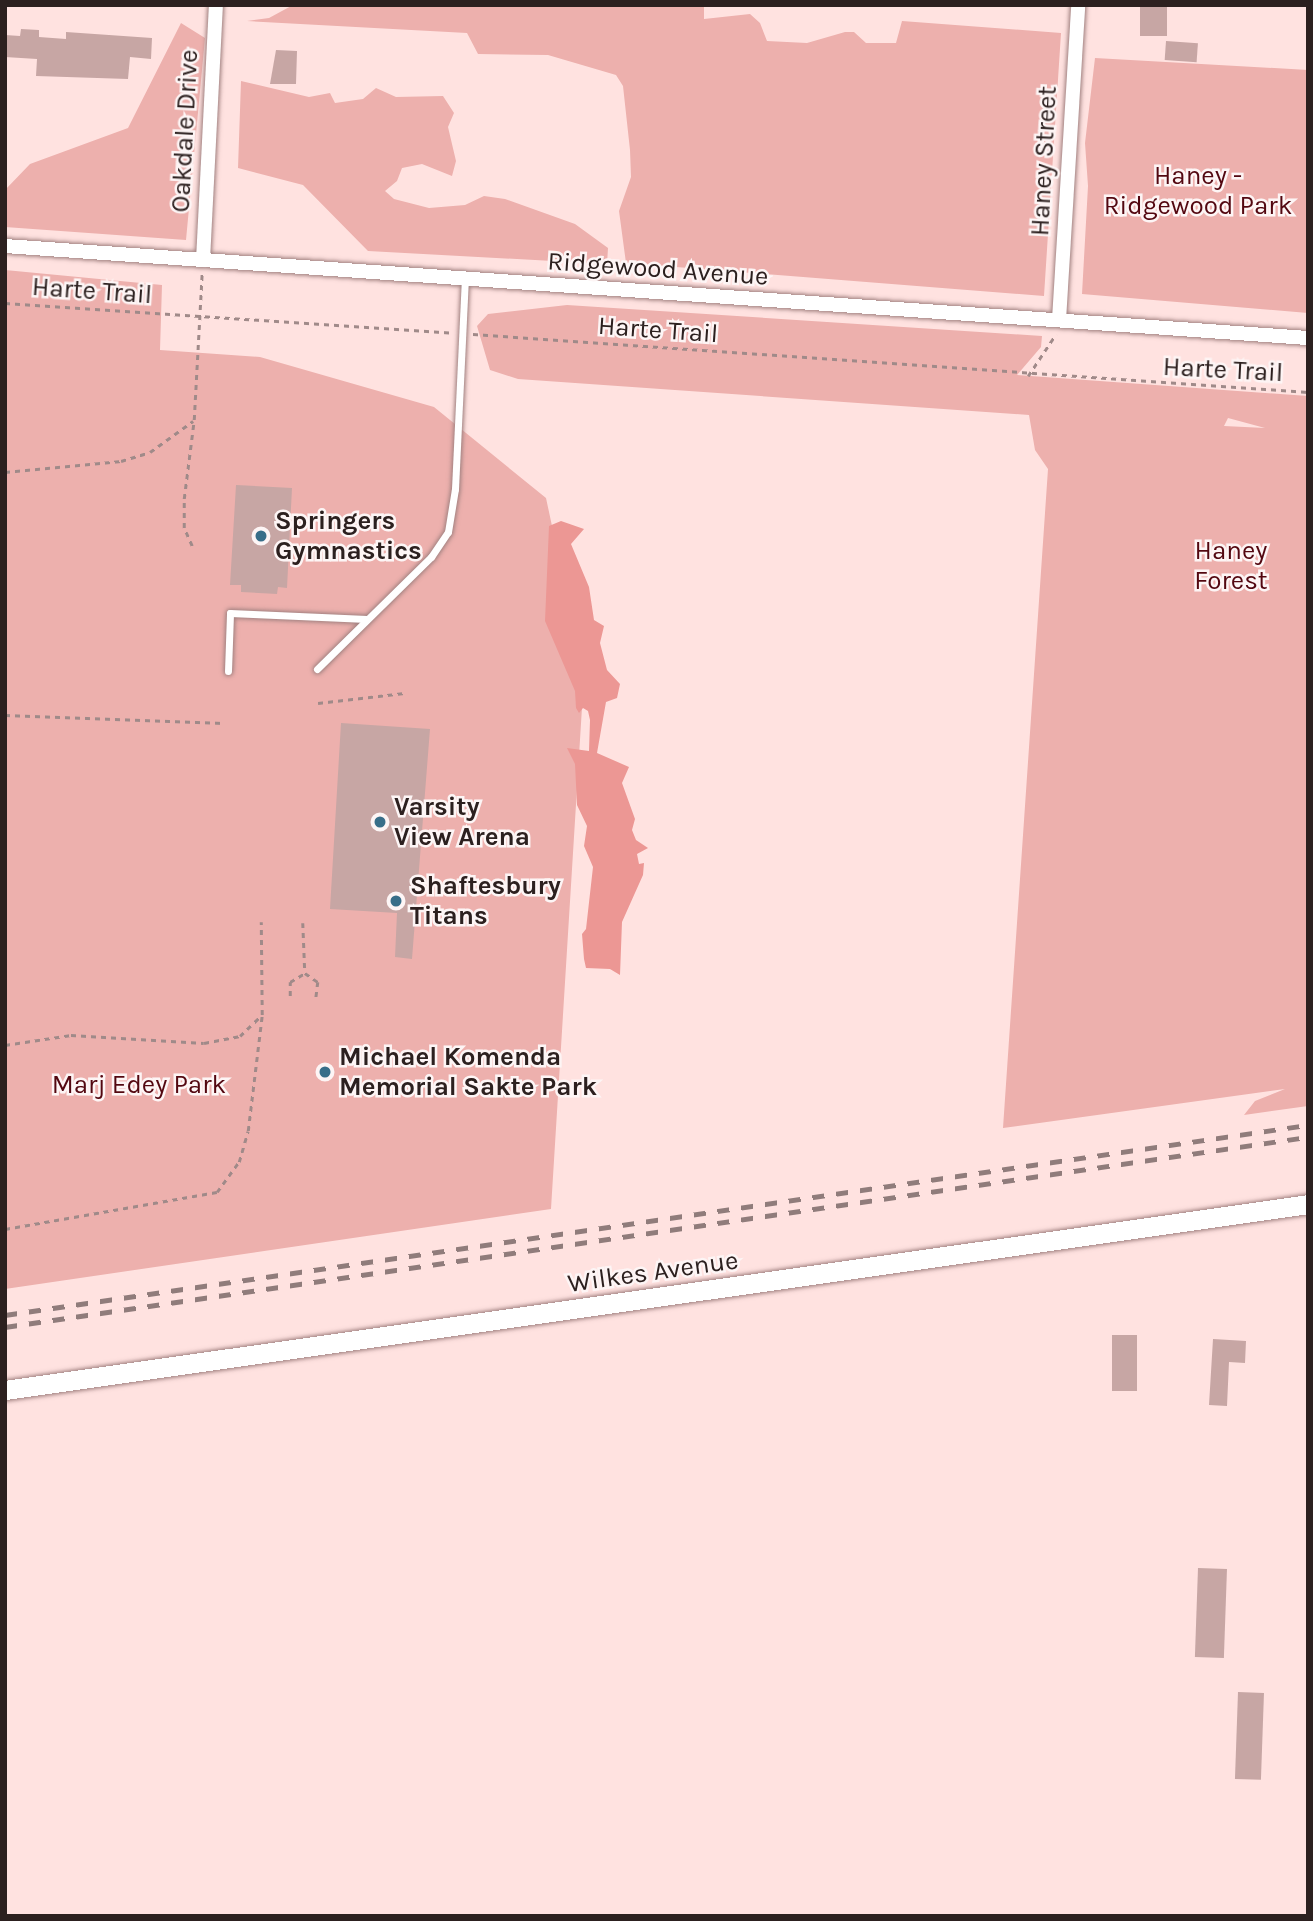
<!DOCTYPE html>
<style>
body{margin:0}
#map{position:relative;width:1313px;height:1921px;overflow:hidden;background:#ffe2e0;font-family:Karla,sans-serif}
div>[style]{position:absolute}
.green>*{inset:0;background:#edb0ad}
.water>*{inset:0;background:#ec9794}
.building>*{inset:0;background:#c7a6a4;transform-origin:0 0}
.path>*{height:2.5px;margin-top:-1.25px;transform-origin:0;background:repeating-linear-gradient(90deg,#a08a89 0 5px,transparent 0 10px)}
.roads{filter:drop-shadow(0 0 2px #a28281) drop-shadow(0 0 2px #a28281)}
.lane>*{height:7px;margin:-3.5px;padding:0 3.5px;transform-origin:3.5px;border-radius:3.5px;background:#fff}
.street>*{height:14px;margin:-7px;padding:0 7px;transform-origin:7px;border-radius:7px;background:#fff}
.secondary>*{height:19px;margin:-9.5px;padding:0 9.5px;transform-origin:9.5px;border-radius:9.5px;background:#fff}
.rail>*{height:4.5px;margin-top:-2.25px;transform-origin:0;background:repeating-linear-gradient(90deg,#907c7b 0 12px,transparent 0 24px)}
.dots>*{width:19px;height:19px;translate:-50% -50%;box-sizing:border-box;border:4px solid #fdf5f5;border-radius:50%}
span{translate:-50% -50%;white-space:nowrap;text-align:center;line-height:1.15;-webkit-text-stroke:5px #fdf5f5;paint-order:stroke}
.street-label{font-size:26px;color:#2c201f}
.park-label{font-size:26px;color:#530710}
.poi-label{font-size:26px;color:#2c201f;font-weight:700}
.left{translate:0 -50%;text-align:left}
.frame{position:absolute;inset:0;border:7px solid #2c201f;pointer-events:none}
</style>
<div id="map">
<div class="green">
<i style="clip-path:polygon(293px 5px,704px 5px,704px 19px,750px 14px,760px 23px,767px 41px,807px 43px,845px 32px,854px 32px,866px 43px,896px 43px,902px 21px,1061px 33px,1044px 296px,626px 263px,619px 211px,631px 177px,630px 150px,623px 86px,616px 75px,548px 55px,478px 54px,467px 33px,247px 21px,269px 18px)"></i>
<i style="clip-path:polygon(181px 23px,205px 38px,186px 240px,5px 227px,5px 190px,30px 164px,128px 128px)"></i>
<i style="clip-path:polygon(1095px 58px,1308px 70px,1308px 313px,1082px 294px,1088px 186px,1085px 143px)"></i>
<i style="clip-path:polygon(241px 81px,309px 97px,330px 93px,335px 103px,363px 99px,376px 88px,396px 97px,443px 96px,454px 113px,448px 127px,456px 161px,452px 176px,422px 164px,402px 168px,397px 181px,385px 191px,394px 199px,429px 208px,465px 205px,484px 196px,505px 199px,575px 224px,608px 248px,607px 264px,368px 251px,303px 185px,238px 168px)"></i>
<i style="clip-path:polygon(5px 270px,162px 285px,160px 350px,260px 357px,434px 407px,546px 498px,584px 675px,551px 1209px,5px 1289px)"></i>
<i style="clip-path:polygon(evenodd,567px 305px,1042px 336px,1041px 347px,1017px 375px,1308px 396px,1308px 1106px,1244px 1115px,1255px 1101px,1285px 1089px,1003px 1128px,1048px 469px,1035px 450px,1029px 415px,518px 379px,490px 370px,477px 326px,488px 314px,567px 305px,1228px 418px,1265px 428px,1224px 426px,1228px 418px)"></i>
</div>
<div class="water">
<i style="clip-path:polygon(561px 521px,584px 529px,571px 544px,589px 587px,594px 620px,604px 626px,600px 643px,607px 670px,620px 684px,617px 698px,606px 702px,597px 753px,629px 767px,622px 783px,635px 819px,632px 830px,636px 840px,648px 848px,637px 854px,639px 864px,644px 863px,643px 875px,622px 922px,620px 975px,610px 969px,586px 968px,584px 959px,582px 934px,586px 929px,593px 867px,584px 846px,587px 826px,577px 805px,575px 764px,567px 748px,589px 751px,590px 720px,588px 711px,583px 708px,579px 713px,576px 708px,575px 691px,545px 621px,549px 526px)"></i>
</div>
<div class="building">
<i style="left:1140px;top:5px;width:27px;height:31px"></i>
<i style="clip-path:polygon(21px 29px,39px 30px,39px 37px,66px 39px,66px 32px,152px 38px,151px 59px,130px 57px,128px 79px,36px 76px,37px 59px,5px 57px,5px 35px,20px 36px)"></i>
<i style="left:1166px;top:41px;width:32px;height:19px;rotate:4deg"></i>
<i style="clip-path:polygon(276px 50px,297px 51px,296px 84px,270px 84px)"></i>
<i style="clip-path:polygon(236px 485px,292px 488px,287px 588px,278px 587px,277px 594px,241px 592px,241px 585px,230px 585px)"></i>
<i style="clip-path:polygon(341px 723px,430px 729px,412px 959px,395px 957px,397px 913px,330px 909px)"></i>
<i style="left:1112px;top:1335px;width:25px;height:56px"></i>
<i style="clip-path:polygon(1213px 1339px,1246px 1341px,1245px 1363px,1229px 1362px,1227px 1406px,1209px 1405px)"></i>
<i style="left:1198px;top:1568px;width:29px;height:89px;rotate:2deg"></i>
<i style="left:1238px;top:1692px;width:26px;height:87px;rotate:2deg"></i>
</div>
<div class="path">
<i style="left:5px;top:303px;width:449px;rotate:3.8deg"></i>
<i style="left:473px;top:334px;width:837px;rotate:3.97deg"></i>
<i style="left:1028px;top:376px;width:50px;rotate:-56.3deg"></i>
<i style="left:5px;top:472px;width:117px;rotate:-5.4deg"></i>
<i style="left:121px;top:461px;width:30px;rotate:-17deg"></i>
<i style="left:150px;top:452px;width:53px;rotate:-35.8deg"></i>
<i style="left:192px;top:546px;width:20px;rotate:-114deg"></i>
<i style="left:184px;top:528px;width:29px;rotate:-90deg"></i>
<i style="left:184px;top:499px;width:80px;rotate:-82.8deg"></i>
<i style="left:194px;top:420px;width:146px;rotate:-86.9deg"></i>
<i style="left:318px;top:703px;width:87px;rotate:-6.6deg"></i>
<i style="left:5px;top:715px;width:219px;rotate:2.1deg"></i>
<i style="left:303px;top:923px;width:49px;rotate:87.7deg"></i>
<i style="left:290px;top:996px;width:14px;rotate:-90deg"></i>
<i style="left:290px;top:982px;width:17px;rotate:-31deg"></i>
<i style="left:305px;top:973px;width:16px;rotate:35deg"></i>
<i style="left:318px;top:982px;width:16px;rotate:97deg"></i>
<i style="left:5px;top:1045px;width:67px;rotate:-8.6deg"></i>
<i style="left:71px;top:1035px;width:133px;rotate:3.4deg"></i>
<i style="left:204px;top:1043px;width:37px;rotate:-11deg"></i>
<i style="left:240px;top:1036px;width:30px;rotate:-44deg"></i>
<i style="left:262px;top:1015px;width:93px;rotate:-90.6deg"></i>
<i style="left:5px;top:1229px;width:215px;rotate:-9.9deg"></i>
<i style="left:217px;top:1192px;width:37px;rotate:-54deg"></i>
<i style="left:239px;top:1162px;width:32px;rotate:-74deg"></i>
<i style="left:248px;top:1131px;width:117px;rotate:-83.1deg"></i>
</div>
<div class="roads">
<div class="lane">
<i style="left:317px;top:669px;width:160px;rotate:-44.5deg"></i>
<i style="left:431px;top:557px;width:30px;rotate:-56deg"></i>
<i style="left:448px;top:532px;width:44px;rotate:-80.8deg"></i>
<i style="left:455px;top:489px;width:209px;rotate:-87.3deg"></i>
<i style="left:228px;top:671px;width:58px;rotate:-88deg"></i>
<i style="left:230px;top:613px;width:137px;rotate:2.5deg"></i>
</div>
<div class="street">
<i style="left:5px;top:246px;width:1306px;rotate:4.04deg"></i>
<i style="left:203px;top:260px;width:255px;rotate:-87.1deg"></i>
<i style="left:1059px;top:320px;width:316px;rotate:-86.5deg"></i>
</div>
<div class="secondary">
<i style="left:5px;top:1390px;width:1316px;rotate:-8.12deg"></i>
</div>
</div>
<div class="rail">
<i style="left:5px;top:1315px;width:1317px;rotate:-8.3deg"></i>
<i style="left:5px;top:1327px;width:1317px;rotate:-8.3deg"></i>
</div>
<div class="dots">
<i style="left:261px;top:536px;background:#386e89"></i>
<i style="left:380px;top:822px;background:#386e89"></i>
<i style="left:396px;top:901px;background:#386e89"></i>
<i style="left:325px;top:1072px;background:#386e89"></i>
</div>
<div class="street-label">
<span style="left:185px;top:131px;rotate:-87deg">Oakdale Drive</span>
<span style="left:1044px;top:161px;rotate:-87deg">Haney Street</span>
<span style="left:658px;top:269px;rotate:4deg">Ridgewood Avenue</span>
<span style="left:92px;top:291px;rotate:4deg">Harte Trail</span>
<span style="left:658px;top:330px;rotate:4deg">Harte Trail</span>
<span style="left:1223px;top:370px;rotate:3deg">Harte Trail</span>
<span style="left:653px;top:1272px;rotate:-8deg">Wilkes Avenue</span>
</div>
<div class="park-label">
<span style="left:1198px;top:191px">Haney -<br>Ridgewood Park</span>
<span style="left:1231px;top:566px">Haney<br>Forest</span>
<span style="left:139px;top:1085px">Marj Edey Park</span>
</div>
<div class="poi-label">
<span class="left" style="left:275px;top:536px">Springers<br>Gymnastics</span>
<span class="left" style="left:394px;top:822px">Varsity<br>View Arena</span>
<span class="left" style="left:410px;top:901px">Shaftesbury<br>Titans</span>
<span class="left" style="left:339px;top:1072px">Michael Komenda<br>Memorial Sakte Park</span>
</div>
<div class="frame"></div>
</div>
